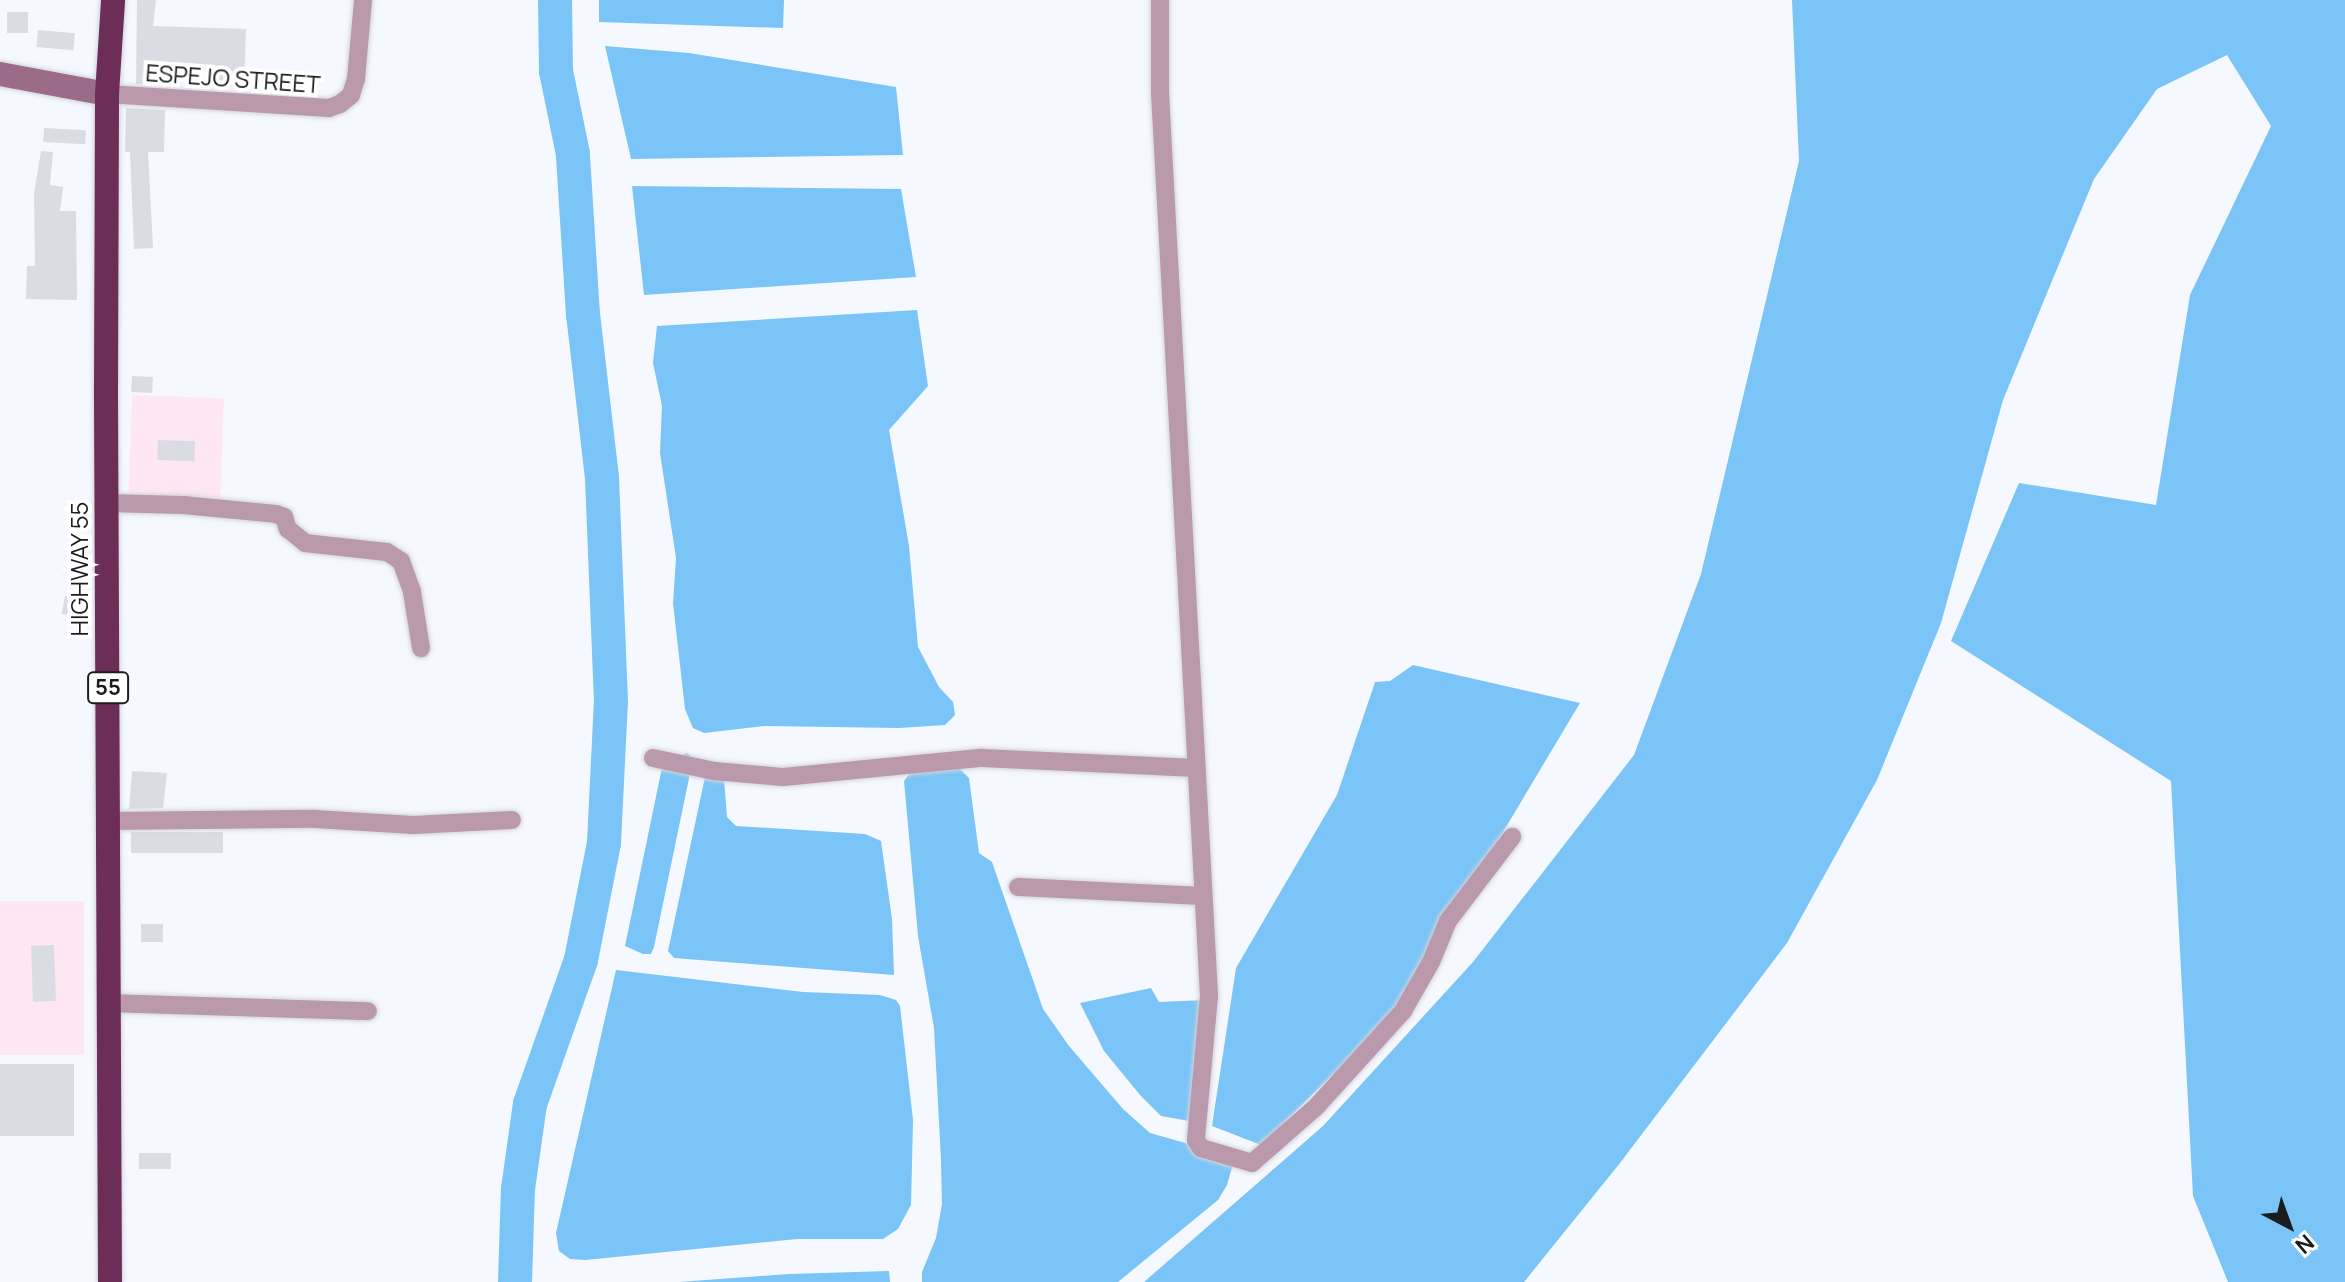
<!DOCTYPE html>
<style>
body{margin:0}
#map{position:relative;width:2345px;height:1282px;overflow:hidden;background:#f6f8ff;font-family:Manrope,sans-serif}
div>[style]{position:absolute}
.commercial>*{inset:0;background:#fee7f3;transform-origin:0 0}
.water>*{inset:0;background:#7ac4f7}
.river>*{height:34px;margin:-17px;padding:0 17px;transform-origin:17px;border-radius:17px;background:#7ac4f7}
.building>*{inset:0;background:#d9dce2;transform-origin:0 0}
.roads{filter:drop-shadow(0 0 2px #d3d5db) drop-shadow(0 0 2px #d3d5db)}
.street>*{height:18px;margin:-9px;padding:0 9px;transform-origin:9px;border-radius:9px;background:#ba99ad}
.secondary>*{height:24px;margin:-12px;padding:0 12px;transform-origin:12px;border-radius:12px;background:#9a6c88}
.highway>*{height:24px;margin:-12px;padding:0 12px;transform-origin:12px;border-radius:12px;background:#6c2e57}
span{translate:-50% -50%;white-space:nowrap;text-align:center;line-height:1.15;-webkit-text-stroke:8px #fff;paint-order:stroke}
.shield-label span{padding:2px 6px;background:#fff;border:2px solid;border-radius:6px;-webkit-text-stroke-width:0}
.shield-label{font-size:22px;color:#1b1c1e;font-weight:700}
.street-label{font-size:24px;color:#1b1c1e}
.north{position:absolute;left:2249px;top:1186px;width:80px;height:80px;-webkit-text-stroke:6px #fff;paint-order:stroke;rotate:139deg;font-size:22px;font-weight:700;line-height:32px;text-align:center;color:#1b1c1e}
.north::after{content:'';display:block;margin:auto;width:28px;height:36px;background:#1b1c1e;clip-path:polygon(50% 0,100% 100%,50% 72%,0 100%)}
</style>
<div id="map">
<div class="commercial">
<i style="left:132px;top:395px;width:92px;height:100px;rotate:2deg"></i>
<i style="left:0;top:901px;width:84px;height:154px"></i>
</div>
<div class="water">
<i style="clip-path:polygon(599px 0,784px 0,783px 28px,599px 22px)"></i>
<i style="clip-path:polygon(1792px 0,2345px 0,2345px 1282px,2228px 1282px,2193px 1196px,2171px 781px,1951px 641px,2019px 483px,2156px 505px,2190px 295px,2271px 126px,2227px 55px,2157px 89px,2094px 179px,2003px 400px,1941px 623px,1877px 780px,1787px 943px,1620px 1163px,1524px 1282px,1144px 1282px,1323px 1126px,1473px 962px,1634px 755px,1701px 574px,1799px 161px)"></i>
<i style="clip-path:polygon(605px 46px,689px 53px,896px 87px,903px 155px,631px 159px)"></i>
<i style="clip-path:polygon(632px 186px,901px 189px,916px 277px,644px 295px)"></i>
<i style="clip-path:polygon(917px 310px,928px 386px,889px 430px,909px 546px,918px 647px,939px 687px,953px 702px,955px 715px,945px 725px,899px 728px,765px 726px,704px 733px,693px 728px,685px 709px,673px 603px,676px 558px,660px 453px,662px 406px,653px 363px,657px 326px)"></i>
<i style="clip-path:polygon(1413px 665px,1580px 703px,1408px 991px,1378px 1030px,1261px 1145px,1212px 1126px,1236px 968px,1337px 795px,1375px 682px,1390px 681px)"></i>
<i style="clip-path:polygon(687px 753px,693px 759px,654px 947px,651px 954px,643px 954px,625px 946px,663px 763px)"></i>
<i style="clip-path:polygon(958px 767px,969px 778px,979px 853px,992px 862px,1043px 1009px,1069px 1046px,1123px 1109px,1150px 1133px,1235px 1157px,1227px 1185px,1218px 1200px,1118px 1282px,922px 1282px,922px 1272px,936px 1238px,942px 1204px,941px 1160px,934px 1028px,918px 936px,904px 781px,914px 768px)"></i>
<i style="clip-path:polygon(705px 777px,724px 779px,727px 817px,736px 826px,865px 834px,881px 841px,892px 919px,894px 975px,674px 958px,668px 951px)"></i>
<i style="clip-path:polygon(616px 970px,803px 992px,880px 995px,896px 1000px,900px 1006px,913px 1120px,911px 1205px,898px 1229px,883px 1239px,797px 1239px,585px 1260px,570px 1259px,559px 1251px,556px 1233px)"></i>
<i style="clip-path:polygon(1151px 988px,1159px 1002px,1206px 1000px,1195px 1122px,1161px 1116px,1140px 1095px,1104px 1051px,1080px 1003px)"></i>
<i style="clip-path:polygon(889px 1271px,890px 1282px,679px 1282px,789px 1274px)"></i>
</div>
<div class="river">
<i style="left:515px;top:1282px;width:93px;rotate:-88.2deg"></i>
<i style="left:518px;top:1189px;width:86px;rotate:-82deg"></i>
<i style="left:530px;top:1104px;width:153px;rotate:-70.5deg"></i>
<i style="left:581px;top:960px;width:119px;rotate:-78.9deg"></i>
<i style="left:604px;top:843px;width:141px;rotate:-87.2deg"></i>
<i style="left:611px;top:702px;width:224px;rotate:-92.3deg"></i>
<i style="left:602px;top:478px;width:164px;rotate:-96.6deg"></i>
<i style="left:583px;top:315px;width:161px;rotate:-93.6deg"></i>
<i style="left:573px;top:154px;width:85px;rotate:-101.6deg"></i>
<i style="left:556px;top:71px;width:71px;rotate:-90.8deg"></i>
</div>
<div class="building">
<i style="clip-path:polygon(137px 0,156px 0,153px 26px,246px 29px,244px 87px,213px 86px,213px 70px,171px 68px,171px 82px,165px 82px,165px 86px,136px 84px)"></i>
<i style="left:7px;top:12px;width:21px;height:21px"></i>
<i style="left:38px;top:30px;width:37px;height:17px;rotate:5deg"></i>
<i style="clip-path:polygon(126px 108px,165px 110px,164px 152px,148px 152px,153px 248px,134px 249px,130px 152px,125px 152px)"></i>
<i style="left:44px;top:128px;width:42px;height:14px;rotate:3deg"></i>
<i style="clip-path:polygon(41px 151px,53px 152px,50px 185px,63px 187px,60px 211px,76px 211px,77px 300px,26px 299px,27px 266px,35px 266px,34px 194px)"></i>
<i style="left:132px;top:376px;width:21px;height:16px;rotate:3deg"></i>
<i style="left:158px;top:440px;width:37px;height:20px;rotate:2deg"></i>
<i style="left:65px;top:596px;width:20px;height:18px;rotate:11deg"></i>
<i style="clip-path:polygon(132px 771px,167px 773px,163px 808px,129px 809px)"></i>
<i style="left:223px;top:832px;width:21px;height:92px;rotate:90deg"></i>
<i style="left:141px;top:924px;width:22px;height:18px"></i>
<i style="left:54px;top:945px;width:56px;height:23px;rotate:88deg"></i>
<i style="left:0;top:1064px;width:74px;height:72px"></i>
<i style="left:139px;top:1153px;width:32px;height:16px"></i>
</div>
<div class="roads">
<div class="street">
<i style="left:1160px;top:0;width:93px;rotate:90deg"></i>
<i style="left:1160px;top:93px;width:904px;rotate:86.89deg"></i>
<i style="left:1209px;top:996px;width:145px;rotate:95.2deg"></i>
<i style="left:1196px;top:1140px;width:9px;rotate:58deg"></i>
<i style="left:1201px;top:1148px;width:53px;rotate:16.4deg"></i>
<i style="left:1252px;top:1163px;width:85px;rotate:-41.2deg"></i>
<i style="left:1316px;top:1107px;width:130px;rotate:-47.8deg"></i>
<i style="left:1403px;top:1011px;width:56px;rotate:-60.3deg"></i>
<i style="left:1431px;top:962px;width:44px;rotate:-67.5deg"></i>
<i style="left:1448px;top:921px;width:106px;rotate:-52.7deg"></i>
<i style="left:107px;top:94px;width:222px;rotate:3.6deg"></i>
<i style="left:329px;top:108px;width:12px;rotate:-20deg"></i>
<i style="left:340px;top:104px;width:14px;rotate:-39deg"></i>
<i style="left:351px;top:95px;width:17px;rotate:-73deg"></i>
<i style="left:356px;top:79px;width:79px;rotate:-84.9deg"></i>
<i style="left:107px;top:503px;width:76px;rotate:1.5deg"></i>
<i style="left:183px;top:505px;width:93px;rotate:5.5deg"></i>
<i style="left:276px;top:514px;width:9px;rotate:21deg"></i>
<i style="left:284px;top:517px;width:13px;rotate:72deg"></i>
<i style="left:288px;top:529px;width:22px;rotate:39deg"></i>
<i style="left:305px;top:543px;width:82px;rotate:6.3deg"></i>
<i style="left:387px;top:552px;width:17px;rotate:33deg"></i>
<i style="left:401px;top:561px;width:33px;rotate:70deg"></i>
<i style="left:412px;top:592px;width:57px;rotate:80.9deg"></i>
<i style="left:653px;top:758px;width:62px;rotate:12deg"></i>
<i style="left:714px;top:771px;width:69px;rotate:5deg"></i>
<i style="left:783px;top:777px;width:200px;rotate:-5.5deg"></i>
<i style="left:982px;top:758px;width:214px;rotate:2.7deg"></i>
<i style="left:108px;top:821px;width:207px;rotate:-0.6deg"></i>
<i style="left:315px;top:819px;width:98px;rotate:3.5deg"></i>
<i style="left:413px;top:825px;width:99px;rotate:-2.9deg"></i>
<i style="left:1018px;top:887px;width:185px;rotate:2.8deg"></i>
<i style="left:109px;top:1003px;width:259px;rotate:1.8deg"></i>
</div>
<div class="secondary">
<i style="left:0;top:74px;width:109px;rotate:10.6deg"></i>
</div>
<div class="highway">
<i style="left:110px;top:1282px;width:894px;rotate:-90.26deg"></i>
<i style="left:106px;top:388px;width:294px;rotate:-89.8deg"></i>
<i style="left:107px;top:94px;width:94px;rotate:-86.3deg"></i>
</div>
</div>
<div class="shield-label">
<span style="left:108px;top:688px">55</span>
</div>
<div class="street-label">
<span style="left:233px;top:78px;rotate:4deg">ESPEJO STREET</span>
<span style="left:79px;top:569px;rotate:-90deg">HIGHWAY 55</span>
</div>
<div class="north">N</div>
</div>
